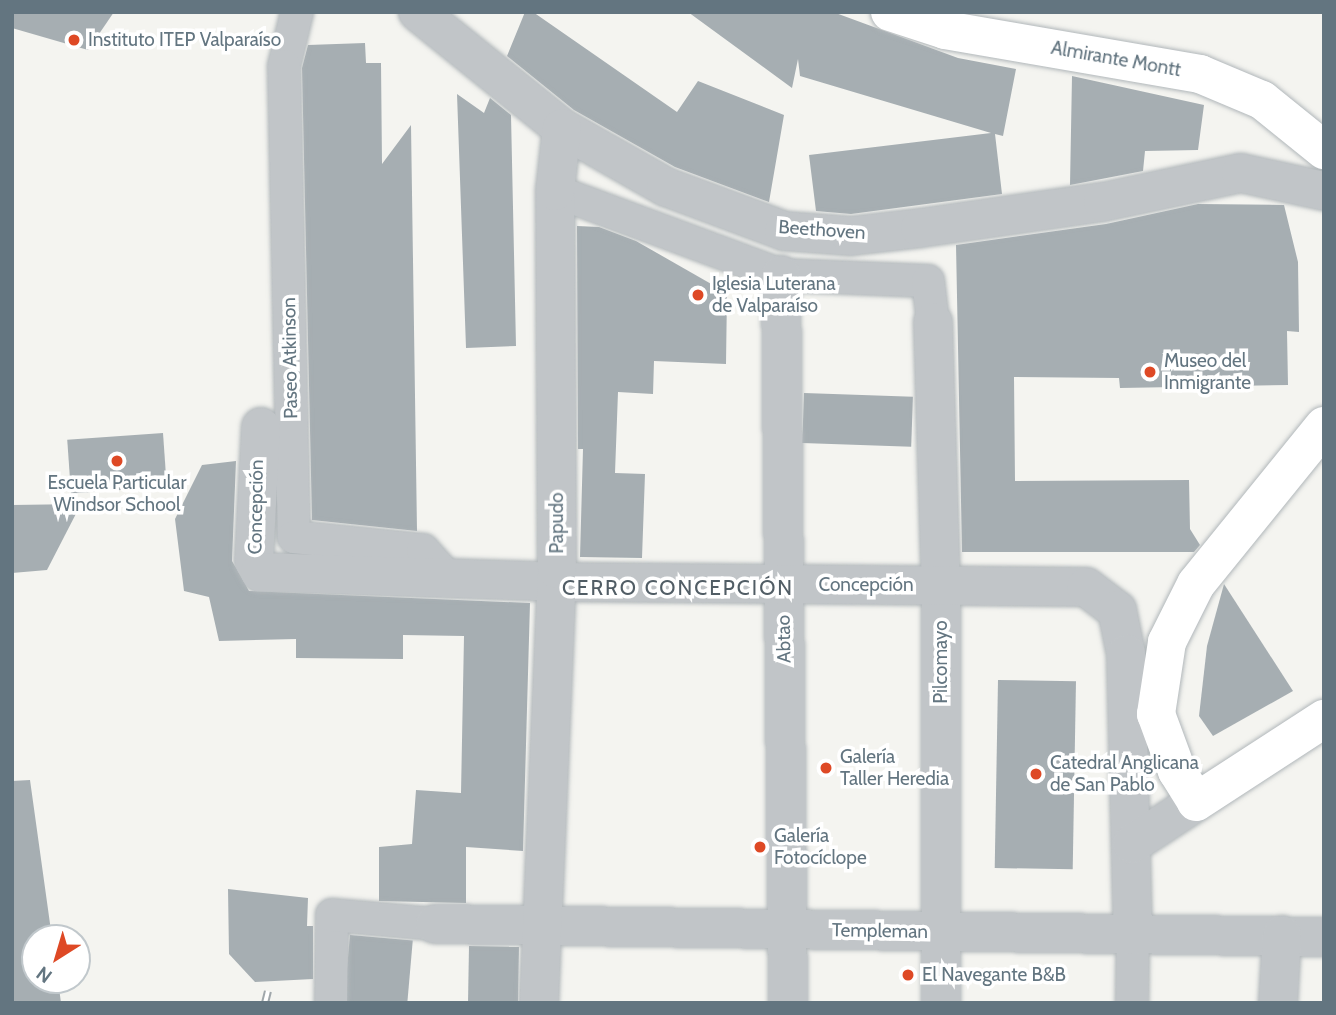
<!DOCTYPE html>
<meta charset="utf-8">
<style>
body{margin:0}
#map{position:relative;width:1336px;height:1015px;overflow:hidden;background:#f4f4f0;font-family:Cabin,sans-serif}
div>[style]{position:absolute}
.building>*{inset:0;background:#a6aeb2;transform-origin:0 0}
.roads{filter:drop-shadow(0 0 2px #b1b7ba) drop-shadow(0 0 2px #b1b7ba)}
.pedestrian>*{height:32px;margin:-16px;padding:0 16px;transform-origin:16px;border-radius:16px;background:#c1c5c8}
.minor>*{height:38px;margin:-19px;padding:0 19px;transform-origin:19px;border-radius:19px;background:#c1c5c8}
.secondary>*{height:38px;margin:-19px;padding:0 19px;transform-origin:19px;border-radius:19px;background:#fff}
.rail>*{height:8px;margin-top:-4px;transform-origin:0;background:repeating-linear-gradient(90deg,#fff 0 16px,#a0a7ab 0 32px);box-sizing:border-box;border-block:2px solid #a0a7ab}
.dots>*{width:19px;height:19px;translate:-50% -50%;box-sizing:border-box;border:4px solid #fff;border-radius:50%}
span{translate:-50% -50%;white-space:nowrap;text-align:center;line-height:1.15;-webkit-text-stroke:7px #fff;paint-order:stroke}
.poi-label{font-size:19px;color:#637580}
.left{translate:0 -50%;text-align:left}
.street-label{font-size:19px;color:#637580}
.neighbourhood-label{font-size:21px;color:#515d65;letter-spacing:2px}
.frame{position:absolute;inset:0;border:14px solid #637580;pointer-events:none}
.north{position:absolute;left:21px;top:924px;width:70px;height:70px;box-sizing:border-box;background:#fff;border:2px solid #c1c8cc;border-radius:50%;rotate:217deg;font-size:19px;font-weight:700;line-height:28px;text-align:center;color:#637580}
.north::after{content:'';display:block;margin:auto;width:24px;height:32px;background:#de4925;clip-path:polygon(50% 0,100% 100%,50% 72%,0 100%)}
</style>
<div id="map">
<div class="building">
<i style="clip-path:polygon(12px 12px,114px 12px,88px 50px,12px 28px)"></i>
<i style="clip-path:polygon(525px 12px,533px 12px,677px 112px,698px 81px,784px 115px,769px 202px,675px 167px,574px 110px,507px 56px)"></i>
<i style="clip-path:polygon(688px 12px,833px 12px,958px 58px,1016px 69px,1003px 136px,995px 134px,1002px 194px,851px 214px,816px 211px,809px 155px,991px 133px,800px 76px,798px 59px,792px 88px)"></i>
<i style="clip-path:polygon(365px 43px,366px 63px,381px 63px,382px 164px,411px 125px,417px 531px,312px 520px,302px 68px,308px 45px)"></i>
<i style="clip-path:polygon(1072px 76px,1204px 105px,1198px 150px,1145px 151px,1143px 171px,1070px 185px)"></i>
<i style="clip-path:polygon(457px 94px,484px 113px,490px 98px,511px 115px,516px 346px,466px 348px)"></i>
<i style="clip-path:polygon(1198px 204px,1284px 205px,1298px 262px,1299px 332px,1287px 331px,1288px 385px,1120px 388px,1119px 378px,1014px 377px,1015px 481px,1189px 480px,1190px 529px,1200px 545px,1194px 552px,962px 552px,956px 245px,1106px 224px)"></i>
<i style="clip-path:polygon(577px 226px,599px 227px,636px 241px,727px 293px,726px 364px,654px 361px,653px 394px,618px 392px,615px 473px,645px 474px,642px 558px,580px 557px,583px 449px,578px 449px)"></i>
<i style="left:804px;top:393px;width:109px;height:50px;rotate:2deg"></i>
<i style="left:163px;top:433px;width:54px;height:96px;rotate:86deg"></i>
<i style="clip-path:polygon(236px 461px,232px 561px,249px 591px,530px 603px,523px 851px,466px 847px,466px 903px,379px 901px,379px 847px,412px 844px,416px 790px,461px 793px,464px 636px,403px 635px,403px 659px,296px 658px,296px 639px,219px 641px,209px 597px,184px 591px,175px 519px,202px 465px)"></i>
<i style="clip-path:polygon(81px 504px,47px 570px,12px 573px,12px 505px)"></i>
<i style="clip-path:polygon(1224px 584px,1293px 691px,1213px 736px,1199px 716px,1207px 646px)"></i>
<i style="left:998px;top:680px;width:78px;height:188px;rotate:1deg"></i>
<i style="clip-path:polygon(30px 780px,52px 938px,35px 938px,35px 980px,58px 980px,61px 1003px,12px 1003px,12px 781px)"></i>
<i style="clip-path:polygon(228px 889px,308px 898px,307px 926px,313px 926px,313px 979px,255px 982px,229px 954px)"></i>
<i style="left:350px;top:935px;width:63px;height:68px;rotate:5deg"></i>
<i style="left:469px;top:946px;width:50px;height:57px;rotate:1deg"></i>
</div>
<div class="roads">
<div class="pedestrian">
<i style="left:297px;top:12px;width:56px;rotate:103.5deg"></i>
<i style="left:284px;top:66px;width:471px;rotate:88.8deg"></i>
<i style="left:294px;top:537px;width:130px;rotate:5.8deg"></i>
<i style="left:423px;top:550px;width:38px;rotate:48deg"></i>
<i style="left:555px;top:191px;width:241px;rotate:20.4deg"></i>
<i style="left:781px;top:275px;width:147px;rotate:2.3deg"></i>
<i style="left:928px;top:281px;width:41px;rotate:83deg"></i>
<i style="left:331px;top:1003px;width:88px;rotate:-89.3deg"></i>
<i style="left:332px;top:915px;width:103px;rotate:5deg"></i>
<i style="left:1132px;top:1003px;width:68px;rotate:-89.2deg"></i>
</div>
<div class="minor">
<i style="left:418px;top:12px;width:185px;rotate:38.9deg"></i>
<i style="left:562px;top:128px;width:120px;rotate:29.6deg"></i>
<i style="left:666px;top:187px;width:126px;rotate:20.4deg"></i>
<i style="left:784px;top:231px;width:67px;rotate:4.3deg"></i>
<i style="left:851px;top:236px;width:69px;rotate:-6.6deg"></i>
<i style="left:920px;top:228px;width:185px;rotate:-8.1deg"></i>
<i style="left:1103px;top:202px;width:141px;rotate:-11.9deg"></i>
<i style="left:1241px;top:173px;width:85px;rotate:12.2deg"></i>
<i style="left:781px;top:275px;width:728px;rotate:89.45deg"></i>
<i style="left:933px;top:322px;width:264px;rotate:88.3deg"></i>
<i style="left:941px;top:586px;width:417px;rotate:90deg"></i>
<i style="left:261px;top:427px;width:134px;rotate:93deg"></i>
<i style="left:254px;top:561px;width:13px;rotate:61deg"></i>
<i style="left:260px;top:572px;width:297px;rotate:1.9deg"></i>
<i style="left:557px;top:582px;width:529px;rotate:0.54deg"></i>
<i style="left:1086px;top:587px;width:39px;rotate:37deg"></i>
<i style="left:1117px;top:610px;width:45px;rotate:78.4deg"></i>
<i style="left:1126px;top:654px;width:281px;rotate:88.6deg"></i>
<i style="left:1132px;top:844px;width:77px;rotate:-33.3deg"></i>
<i style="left:435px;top:924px;width:889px;rotate:0.84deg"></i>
<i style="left:539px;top:1003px;width:434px;rotate:-87.6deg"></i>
<i style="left:557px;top:569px;width:378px;rotate:-90.3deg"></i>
<i style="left:555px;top:191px;width:63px;rotate:-83.7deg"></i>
<i style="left:1278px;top:1003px;width:68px;rotate:-86.6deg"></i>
</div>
<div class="secondary">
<i style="left:890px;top:12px;width:58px;rotate:18.1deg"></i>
<i style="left:945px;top:30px;width:259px;rotate:9.8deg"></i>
<i style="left:1200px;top:74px;width:67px;rotate:22.8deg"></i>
<i style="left:1262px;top:100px;width:80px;rotate:38.9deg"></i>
<i style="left:1324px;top:426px;width:203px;rotate:129deg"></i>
<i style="left:1196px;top:584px;width:65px;rotate:116.6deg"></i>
<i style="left:1167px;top:642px;width:73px;rotate:98.7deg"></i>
<i style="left:1156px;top:714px;width:61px;rotate:69.8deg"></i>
<i style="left:1177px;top:771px;width:36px;rotate:58deg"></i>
<i style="left:1196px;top:802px;width:153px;rotate:-33deg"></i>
</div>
</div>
<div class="rail">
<i style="left:265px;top:1003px;width:12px;rotate:-76deg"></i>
</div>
<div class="dots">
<i style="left:74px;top:40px;background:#de4925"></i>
<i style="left:698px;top:295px;background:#de4925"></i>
<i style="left:1150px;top:372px;background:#de4925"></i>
<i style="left:117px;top:461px;background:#de4925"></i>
<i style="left:826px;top:768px;background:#de4925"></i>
<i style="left:1036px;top:774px;background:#de4925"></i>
<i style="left:760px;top:847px;background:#de4925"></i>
<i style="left:908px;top:975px;background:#de4925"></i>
</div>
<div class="poi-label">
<span class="left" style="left:88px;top:40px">Instituto ITEP Valparaíso</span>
<span class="left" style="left:712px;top:295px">Iglesia Luterana<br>de Valparaíso</span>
<span class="left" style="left:1164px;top:372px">Museo del<br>Inmigrante</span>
<span style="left:117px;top:494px">Escuela Particular<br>Windsor School</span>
<span class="left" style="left:840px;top:768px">Galería<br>Taller Heredia</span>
<span class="left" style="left:1050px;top:774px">Catedral Anglicana<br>de San Pablo</span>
<span class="left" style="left:774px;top:847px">Galería<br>Fotocíclope</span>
<span class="left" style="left:922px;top:975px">El Navegante B&amp;B</span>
</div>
<div class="street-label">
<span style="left:1116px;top:59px;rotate:10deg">Almirante Montt</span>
<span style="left:822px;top:230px;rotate:4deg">Beethoven</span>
<span style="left:290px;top:358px;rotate:-91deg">Paseo Atkinson</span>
<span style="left:256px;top:507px;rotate:-89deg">Concepción</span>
<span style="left:557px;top:523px;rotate:-90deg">Papudo</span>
<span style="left:866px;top:585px">Concepción</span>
<span style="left:784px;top:639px;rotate:-91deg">Abtao</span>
<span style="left:941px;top:662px;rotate:-90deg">Pilcomayo</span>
<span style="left:880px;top:931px;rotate:1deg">Templeman</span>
</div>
<div class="neighbourhood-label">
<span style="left:678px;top:588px">CERRO CONCEPCIÓN</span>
</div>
<div class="frame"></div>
<div class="north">N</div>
</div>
